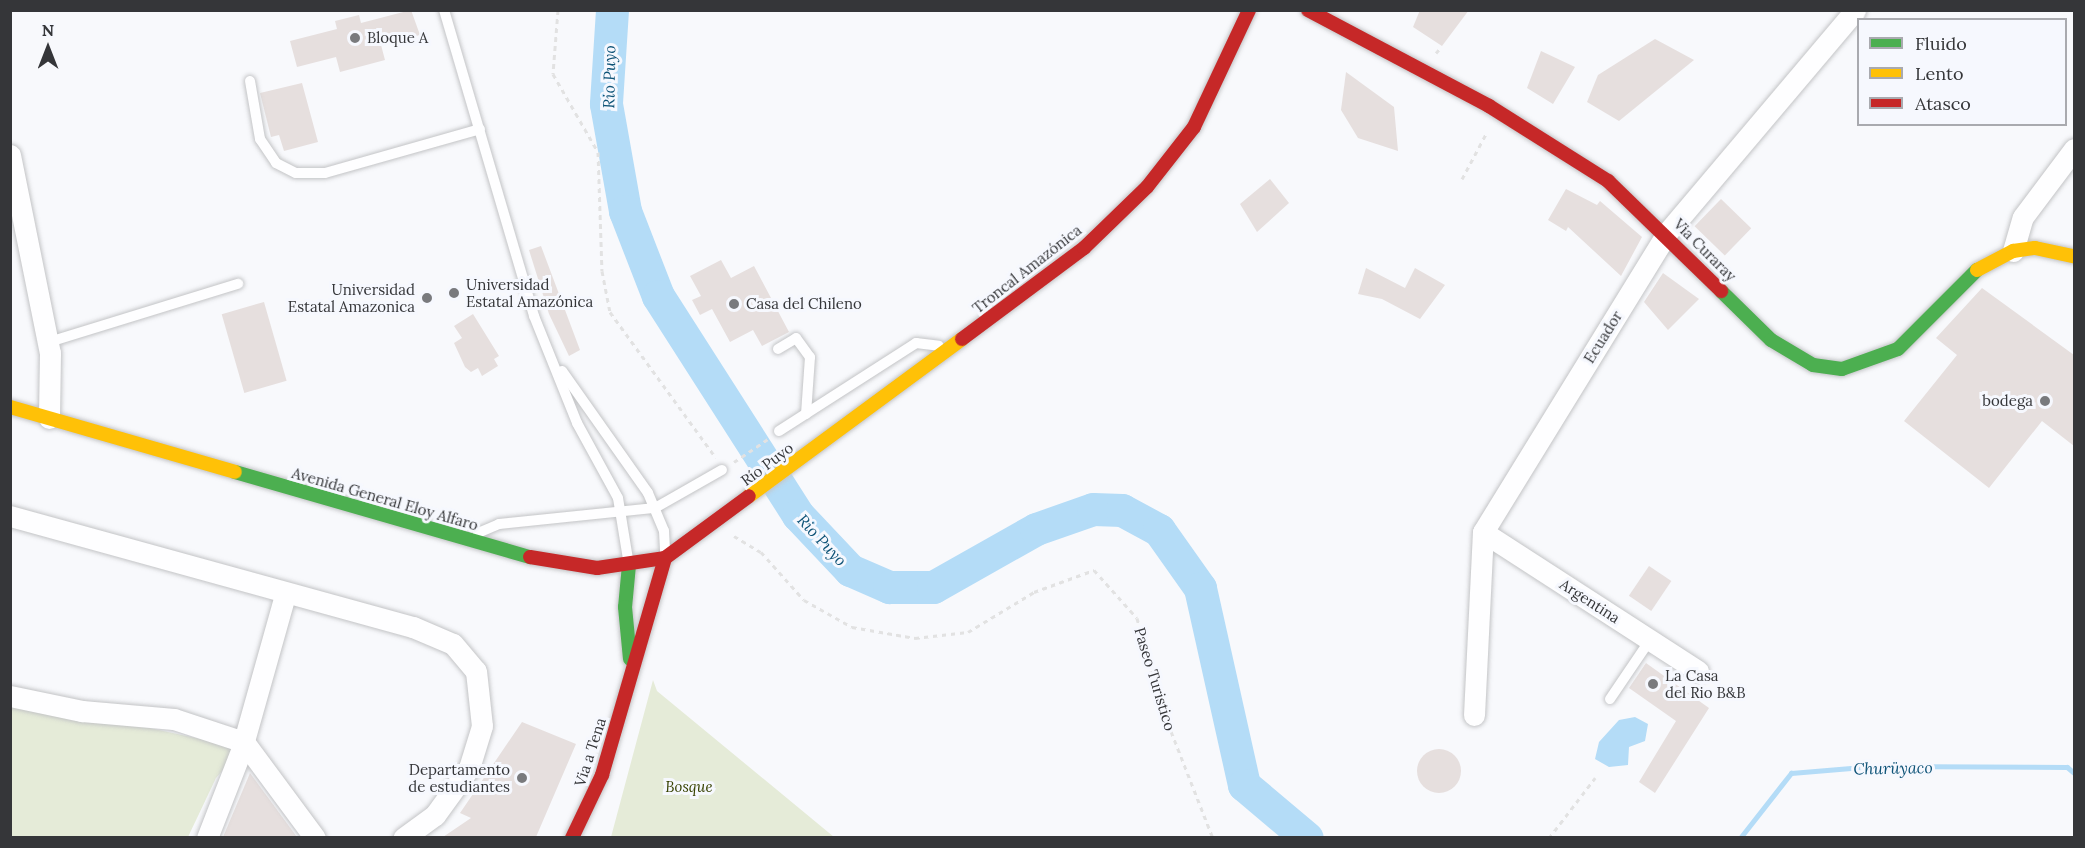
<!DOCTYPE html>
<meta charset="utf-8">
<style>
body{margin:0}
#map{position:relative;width:2085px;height:848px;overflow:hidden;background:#f8f9fc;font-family:Lora,serif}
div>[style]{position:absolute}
.green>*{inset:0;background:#e5ebd8}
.water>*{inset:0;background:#b4dcf7}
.stream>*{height:5px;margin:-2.5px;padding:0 2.5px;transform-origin:2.5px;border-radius:2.5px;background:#b4dcf7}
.river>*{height:33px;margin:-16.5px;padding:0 16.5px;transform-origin:16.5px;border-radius:16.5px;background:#b4dcf7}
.building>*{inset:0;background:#e6dfde;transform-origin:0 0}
.round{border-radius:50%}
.path>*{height:3px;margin-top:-1.5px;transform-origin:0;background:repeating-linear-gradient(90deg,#e2e2e2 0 4.5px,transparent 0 9px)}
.roads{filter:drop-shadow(0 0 2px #c3c4c6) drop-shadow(0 0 2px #c3c4c6)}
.lane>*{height:10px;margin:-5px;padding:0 5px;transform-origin:5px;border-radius:5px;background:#fefeff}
.street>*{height:21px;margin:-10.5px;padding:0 10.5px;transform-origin:10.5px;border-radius:10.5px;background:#fefeff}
.fast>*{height:14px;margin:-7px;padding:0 7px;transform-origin:7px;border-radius:7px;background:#4caf50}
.slow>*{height:14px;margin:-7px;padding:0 7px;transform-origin:7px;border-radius:7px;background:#ffc107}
.jam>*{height:14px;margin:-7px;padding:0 7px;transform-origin:7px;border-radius:7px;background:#c62828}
.dots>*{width:16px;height:16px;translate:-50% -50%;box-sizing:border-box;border:3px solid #f6f8fe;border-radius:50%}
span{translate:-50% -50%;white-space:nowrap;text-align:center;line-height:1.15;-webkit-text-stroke:6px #f6f8fe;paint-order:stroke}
.poi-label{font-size:15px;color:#353639}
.left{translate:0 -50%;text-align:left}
.right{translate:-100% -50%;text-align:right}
.street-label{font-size:15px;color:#353639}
.park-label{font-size:15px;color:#374200;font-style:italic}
.water-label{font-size:16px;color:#0e5377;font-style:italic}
.frame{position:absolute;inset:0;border:12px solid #353639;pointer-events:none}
.legend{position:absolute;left:1857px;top:18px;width:210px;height:108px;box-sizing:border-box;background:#f6f8fe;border:2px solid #a9aaaf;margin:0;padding:8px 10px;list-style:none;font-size:18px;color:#353639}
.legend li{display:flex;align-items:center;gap:12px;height:30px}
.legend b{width:30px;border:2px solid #a9aaaf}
.north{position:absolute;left:18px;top:18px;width:60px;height:60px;-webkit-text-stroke:4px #f6f8fe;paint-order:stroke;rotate:0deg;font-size:16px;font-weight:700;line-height:24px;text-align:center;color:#353639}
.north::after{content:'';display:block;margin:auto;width:21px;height:27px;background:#353639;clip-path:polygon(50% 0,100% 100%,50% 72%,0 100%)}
</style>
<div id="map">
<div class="green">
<i style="clip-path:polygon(653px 680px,657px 691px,834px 837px,611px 837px)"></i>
<i style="clip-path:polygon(11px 698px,242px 748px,216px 778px,188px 837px,11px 838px)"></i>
</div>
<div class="water">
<i style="clip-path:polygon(1635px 717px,1648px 724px,1645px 741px,1629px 747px,1628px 765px,1609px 767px,1595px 759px,1599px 742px,1619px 720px)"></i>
</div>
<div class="stream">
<i style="left:1740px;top:838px;width:83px;rotate:-51.9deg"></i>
<i style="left:1791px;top:773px;width:84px;rotate:-4.8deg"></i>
<i style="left:1875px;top:766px;width:192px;rotate:0.3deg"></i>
<i style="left:2067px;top:767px;width:9px;rotate:41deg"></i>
</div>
<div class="river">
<i style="left:612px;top:10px;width:94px;rotate:93.7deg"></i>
<i style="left:606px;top:104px;width:109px;rotate:79.9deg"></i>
<i style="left:625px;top:211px;width:91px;rotate:68.8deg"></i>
<i style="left:658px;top:296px;width:260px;rotate:57.4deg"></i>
<i style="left:798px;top:515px;width:76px;rotate:46.6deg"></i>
<i style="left:850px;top:570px;width:43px;rotate:23.6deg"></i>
<i style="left:889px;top:587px;width:44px"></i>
<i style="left:933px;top:587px;width:118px;rotate:-29.4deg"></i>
<i style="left:1036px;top:529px;width:60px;rotate:-19.3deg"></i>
<i style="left:1093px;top:509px;width:29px;rotate:2deg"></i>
<i style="left:1122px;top:510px;width:42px;rotate:28.4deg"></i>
<i style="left:1159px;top:530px;width:71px;rotate:54.7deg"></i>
<i style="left:1200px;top:588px;width:202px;rotate:77.4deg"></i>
<i style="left:1244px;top:785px;width:82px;rotate:40.1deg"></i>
</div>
<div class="building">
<i style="clip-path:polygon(411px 10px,420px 35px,381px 45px,385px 60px,340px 72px,336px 57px,297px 67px,290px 41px,337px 29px,335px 21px,359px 15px,361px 23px)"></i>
<i style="clip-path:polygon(1420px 10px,1469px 10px,1442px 46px,1413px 27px)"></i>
<i style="clip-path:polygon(1655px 39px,1694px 60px,1619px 121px,1587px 102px,1598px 75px)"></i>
<i style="clip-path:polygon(1541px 51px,1575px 67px,1553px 104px,1527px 88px)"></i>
<i style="clip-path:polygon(1346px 72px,1394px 107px,1398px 151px,1358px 138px,1341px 110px)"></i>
<i style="clip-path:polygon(302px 83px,318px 142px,284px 151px,279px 135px,271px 137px,260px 93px)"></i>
<i style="clip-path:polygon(1270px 179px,1289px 203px,1257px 232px,1240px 204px)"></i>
<i style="clip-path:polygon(1566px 189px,1597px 205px,1600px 201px,1642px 237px,1621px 276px,1568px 227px,1566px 231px,1548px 220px)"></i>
<i style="left:1721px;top:199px;width:42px;height:38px;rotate:44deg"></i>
<i style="clip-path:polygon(541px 246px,580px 350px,569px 356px,549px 314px,529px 250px)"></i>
<i style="clip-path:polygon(721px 260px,731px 278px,754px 266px,789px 332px,762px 346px,753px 330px,730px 342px,712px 309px,700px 315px,692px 300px,701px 296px,690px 276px)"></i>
<i style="clip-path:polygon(1366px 268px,1405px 288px,1415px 268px,1445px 285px,1420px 319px,1382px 299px,1358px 294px)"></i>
<i style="clip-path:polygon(1663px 273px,1699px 299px,1668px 330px,1644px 302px)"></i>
<i style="clip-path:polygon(1982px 288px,2074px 355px,2074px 446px,2042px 421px,1989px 488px,1904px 421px,1957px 355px,1936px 338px)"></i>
<i style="left:264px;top:302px;width:82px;height:44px;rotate:74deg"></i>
<i style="clip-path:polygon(473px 314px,499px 356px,494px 359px,498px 366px,482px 376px,478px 368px,471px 372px,465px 367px,454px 343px,462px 338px,454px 326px)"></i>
<i style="left:1649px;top:566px;width:27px;height:36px;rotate:34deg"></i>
<i style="clip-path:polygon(1646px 663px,1709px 708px,1655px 793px,1639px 782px,1676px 721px,1629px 688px)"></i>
<i style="clip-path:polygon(522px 722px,576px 744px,536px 837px,443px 837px,471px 818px,460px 813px)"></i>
<i class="round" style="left:1417px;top:749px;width:44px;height:44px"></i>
<i style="clip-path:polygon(250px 773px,297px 837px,223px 837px)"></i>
</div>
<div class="path">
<i style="left:558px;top:10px;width:64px;rotate:94.5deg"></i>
<i style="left:553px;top:74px;width:90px;rotate:60deg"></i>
<i style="left:598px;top:152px;width:119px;rotate:88.1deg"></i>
<i style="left:602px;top:271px;width:42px;rotate:79deg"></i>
<i style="left:610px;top:312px;width:180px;rotate:54deg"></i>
<i style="left:1436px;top:53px;width:9px;rotate:-49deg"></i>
<i style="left:1462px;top:179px;width:53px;rotate:-62deg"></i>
<i style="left:734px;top:462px;width:41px;rotate:-34.1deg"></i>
<i style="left:734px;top:536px;width:31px;rotate:31deg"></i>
<i style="left:761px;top:552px;width:64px;rotate:48.1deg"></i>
<i style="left:804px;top:600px;width:55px;rotate:29.4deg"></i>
<i style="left:852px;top:627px;width:64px;rotate:9.9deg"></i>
<i style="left:915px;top:638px;width:53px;rotate:-6.5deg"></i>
<i style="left:968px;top:632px;width:77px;rotate:-31.2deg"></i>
<i style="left:1034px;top:592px;width:64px;rotate:-20.1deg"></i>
<i style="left:1094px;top:570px;width:64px;rotate:48.1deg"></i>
<i style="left:1137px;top:618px;width:83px;rotate:75.3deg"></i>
<i style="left:1158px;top:698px;width:150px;rotate:68.6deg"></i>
<i style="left:1549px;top:838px;width:76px;rotate:-52.5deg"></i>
</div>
<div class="roads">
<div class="lane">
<i style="left:444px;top:10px;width:319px;rotate:73.6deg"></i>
<i style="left:534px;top:316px;width:115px;rotate:68.1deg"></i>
<i style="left:577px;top:423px;width:85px;rotate:61.3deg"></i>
<i style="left:618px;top:498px;width:62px;rotate:80.7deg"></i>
<i style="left:250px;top:81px;width:59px;rotate:80.2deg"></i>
<i style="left:260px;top:139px;width:29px;rotate:56deg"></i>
<i style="left:276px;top:163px;width:22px;rotate:27deg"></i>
<i style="left:296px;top:173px;width:29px"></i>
<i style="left:325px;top:173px;width:161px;rotate:-15.8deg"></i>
<i style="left:49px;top:342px;width:198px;rotate:-17.1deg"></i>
<i style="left:778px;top:349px;width:21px;rotate:-31deg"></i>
<i style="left:796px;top:338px;width:24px;rotate:54deg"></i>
<i style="left:810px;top:357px;width:57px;rotate:94deg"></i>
<i style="left:562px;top:371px;width:149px;rotate:54.8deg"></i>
<i style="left:648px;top:493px;width:41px;rotate:67.2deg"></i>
<i style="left:664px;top:531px;width:21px;rotate:87deg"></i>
<i style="left:779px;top:431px;width:163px;rotate:-32.7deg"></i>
<i style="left:916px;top:343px;width:23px;rotate:7deg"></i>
<i style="left:478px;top:533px;width:23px;rotate:-23deg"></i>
<i style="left:499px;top:524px;width:157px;rotate:-5.9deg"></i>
<i style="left:655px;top:508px;width:77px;rotate:-29.6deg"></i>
<i style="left:1610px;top:699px;width:71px;rotate:-55.9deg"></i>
</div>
<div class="street">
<i style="left:10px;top:155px;width:202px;rotate:78.6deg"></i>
<i style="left:50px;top:353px;width:65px;rotate:90.9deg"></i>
<i style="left:2013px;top:251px;width:35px;rotate:-74deg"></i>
<i style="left:2023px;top:217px;width:85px;rotate:-53.1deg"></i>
<i style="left:10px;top:516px;width:418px;rotate:15.4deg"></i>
<i style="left:413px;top:627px;width:43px;rotate:23deg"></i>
<i style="left:453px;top:644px;width:35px;rotate:50deg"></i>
<i style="left:476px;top:671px;width:55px;rotate:83.8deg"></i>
<i style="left:482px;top:726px;width:44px;rotate:107.2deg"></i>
<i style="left:469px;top:768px;width:58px;rotate:125.9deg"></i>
<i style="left:435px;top:815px;width:39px;rotate:144deg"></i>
<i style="left:1483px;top:532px;width:256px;rotate:32.9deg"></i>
<i style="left:10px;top:696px;width:74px;rotate:11.8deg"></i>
<i style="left:82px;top:711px;width:92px;rotate:5deg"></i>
<i style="left:174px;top:719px;width:74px;rotate:18.2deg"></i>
<i style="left:244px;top:742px;width:119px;rotate:53.5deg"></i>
<i style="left:1474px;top:715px;width:183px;rotate:-87.2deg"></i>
<i style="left:1483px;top:532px;width:350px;rotate:-58.4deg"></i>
<i style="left:1666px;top:234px;width:293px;rotate:-49.8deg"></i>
<i style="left:207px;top:838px;width:97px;rotate:-68.7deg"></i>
<i style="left:242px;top:748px;width:159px;rotate:-74.3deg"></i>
</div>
<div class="fast">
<i style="left:1721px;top:291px;width:70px;rotate:44.4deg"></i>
<i style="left:1771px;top:340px;width:49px;rotate:30.8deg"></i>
<i style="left:1813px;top:365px;width:29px;rotate:8deg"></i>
<i style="left:1842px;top:369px;width:59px;rotate:-19.7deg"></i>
<i style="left:1898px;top:349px;width:112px;rotate:-45deg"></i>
<i style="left:235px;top:472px;width:307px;rotate:16.1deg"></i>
<i style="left:629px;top:565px;width:42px;rotate:95.4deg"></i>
<i style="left:625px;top:607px;width:52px;rotate:84.5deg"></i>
</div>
<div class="slow">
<i style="left:1977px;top:270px;width:41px;rotate:-27.8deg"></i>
<i style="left:2013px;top:251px;width:22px;rotate:-8deg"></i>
<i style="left:2035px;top:248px;width:40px;rotate:12deg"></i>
<i style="left:10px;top:407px;width:234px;rotate:16.1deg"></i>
<i style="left:749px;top:496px;width:265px;rotate:-36.4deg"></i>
</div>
<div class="jam">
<i style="left:1308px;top:10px;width:205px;rotate:27.9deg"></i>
<i style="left:1489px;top:106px;width:141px;rotate:32.2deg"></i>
<i style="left:1608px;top:181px;width:158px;rotate:44.2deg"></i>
<i style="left:962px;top:339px;width:152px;rotate:-36.7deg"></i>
<i style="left:1084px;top:248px;width:88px;rotate:-44.1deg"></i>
<i style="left:1147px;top:187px;width:76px;rotate:-51.9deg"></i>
<i style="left:1194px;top:127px;width:129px;rotate:-64.8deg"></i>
<i style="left:530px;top:557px;width:68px;rotate:9.3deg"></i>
<i style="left:597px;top:568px;width:69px;rotate:-8.4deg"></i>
<i style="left:665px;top:558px;width:104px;rotate:-36.4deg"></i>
<i style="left:572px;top:838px;width:70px;rotate:-64.5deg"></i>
<i style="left:602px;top:775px;width:226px;rotate:-73.8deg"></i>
</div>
</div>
<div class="dots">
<i style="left:355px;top:38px;background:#797a7d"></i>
<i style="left:454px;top:293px;background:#797a7d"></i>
<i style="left:427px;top:298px;background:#797a7d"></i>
<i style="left:734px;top:304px;background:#797a7d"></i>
<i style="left:2045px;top:401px;background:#797a7d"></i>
<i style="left:1653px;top:684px;background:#797a7d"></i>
<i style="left:522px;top:778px;background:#797a7d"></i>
</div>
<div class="poi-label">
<span class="left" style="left:367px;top:38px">Bloque A</span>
<span class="left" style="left:466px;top:293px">Universidad<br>Estatal Amazónica</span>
<span class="right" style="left:415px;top:298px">Universidad<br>Estatal Amazonica</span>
<span class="left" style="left:746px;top:304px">Casa del Chileno</span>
<span class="right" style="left:2033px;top:401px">bodega</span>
<span class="left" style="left:1665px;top:684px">La Casa<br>del Rio B&amp;B</span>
<span class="right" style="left:510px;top:778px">Departamento<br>de estudiantes</span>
</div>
<div class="street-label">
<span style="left:1705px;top:250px;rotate:45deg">Via Curaray</span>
<span style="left:1027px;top:269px;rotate:-38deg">Troncal Amazónica</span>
<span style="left:1603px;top:337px;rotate:-58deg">Ecuador</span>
<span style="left:767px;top:464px;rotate:-37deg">Río Puyo</span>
<span style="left:385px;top:499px;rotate:16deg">Avenida General Eloy Alfaro</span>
<span style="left:1590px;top:601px;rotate:33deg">Argentina</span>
<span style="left:1155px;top:679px;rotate:73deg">Paseo Turistico</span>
<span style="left:590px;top:752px;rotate:-72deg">Via a Tena</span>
</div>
<div class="park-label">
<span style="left:689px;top:787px">Bosque</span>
</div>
<div class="water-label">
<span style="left:609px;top:77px;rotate:-89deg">Rio Puyo</span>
<span style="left:822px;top:540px;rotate:47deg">Rio Puyo</span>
<span style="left:1893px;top:768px;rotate:-1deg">Churüyaco</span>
</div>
<div class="frame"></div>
<ul class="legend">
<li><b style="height:8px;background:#4caf50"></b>Fluido</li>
<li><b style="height:8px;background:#ffc107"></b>Lento</li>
<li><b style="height:8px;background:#c62828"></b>Atasco</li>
</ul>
<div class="north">N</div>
</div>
